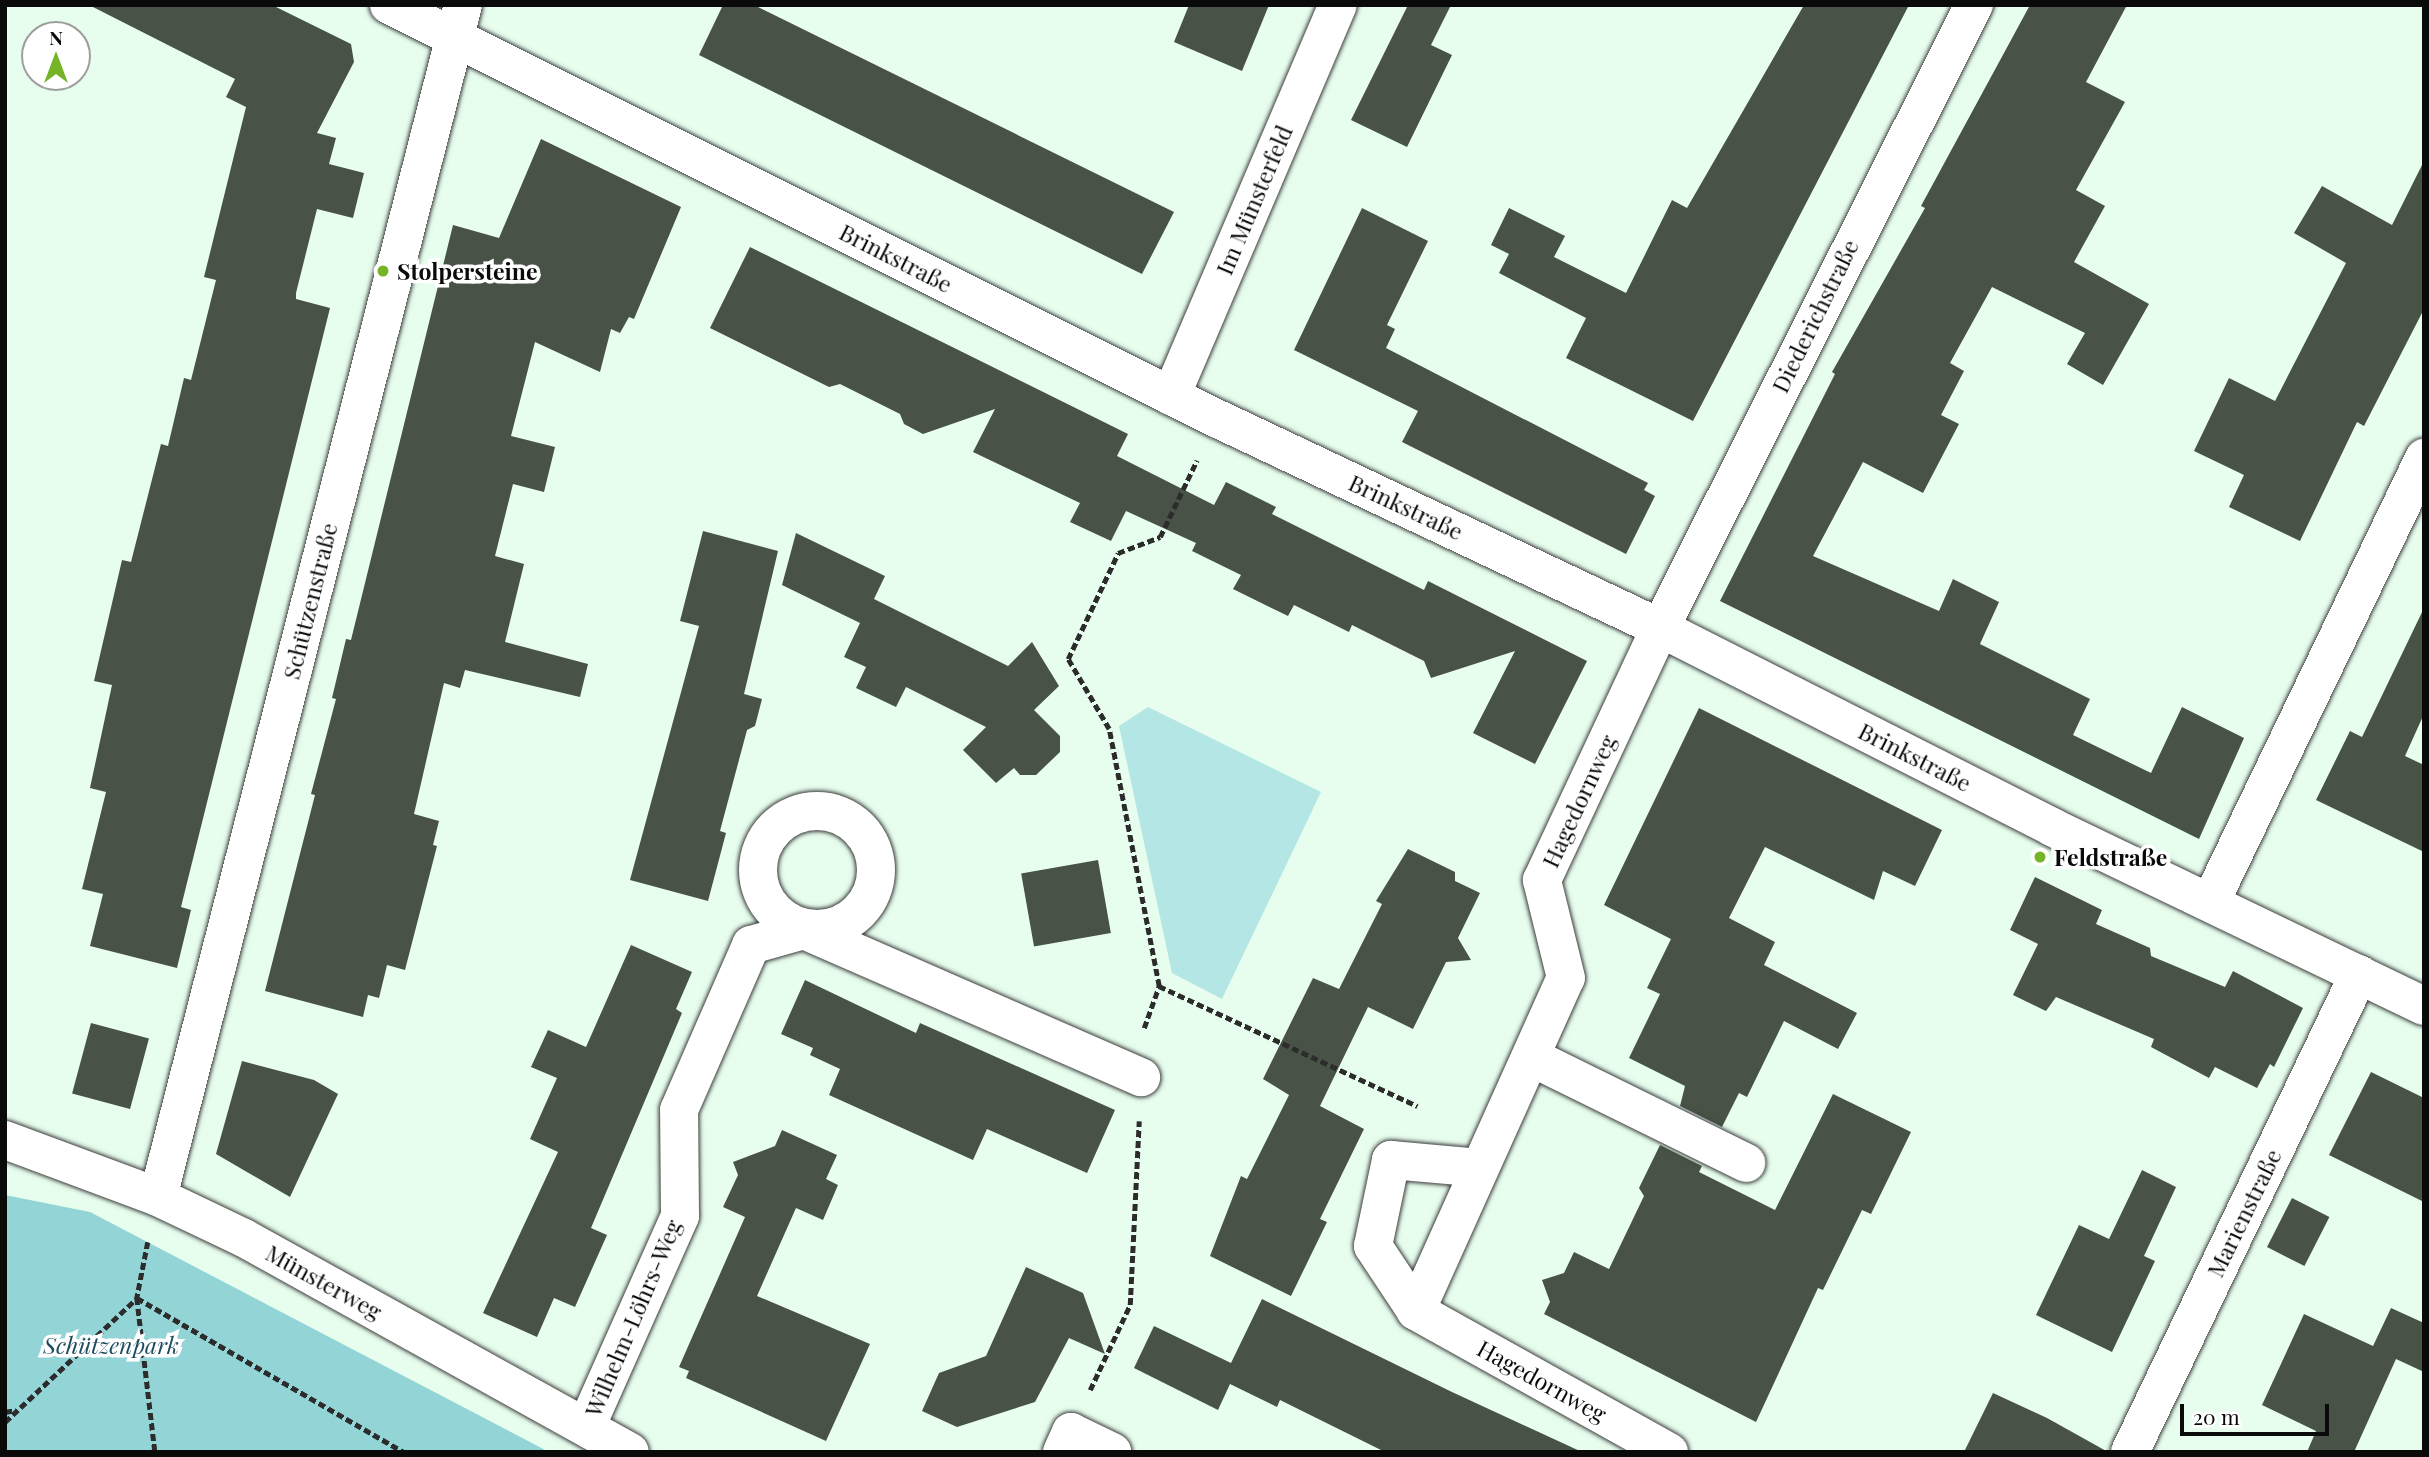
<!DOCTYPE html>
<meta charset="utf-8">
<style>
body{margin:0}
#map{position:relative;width:2429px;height:1457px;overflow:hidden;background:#e7feee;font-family:"Playfair Display",serif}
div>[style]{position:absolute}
.green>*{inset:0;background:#b3e6e5}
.forest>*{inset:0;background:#93d4d7}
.building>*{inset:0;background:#485246;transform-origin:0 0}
.path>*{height:4.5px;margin-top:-2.25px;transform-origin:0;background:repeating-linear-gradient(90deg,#2c2c2c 0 7px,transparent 0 10.5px)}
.roads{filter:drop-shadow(0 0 2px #3d3d3d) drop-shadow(0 0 2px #3d3d3d)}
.minor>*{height:38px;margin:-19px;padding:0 19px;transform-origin:19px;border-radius:19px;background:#fff}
.minor>.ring{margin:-19px;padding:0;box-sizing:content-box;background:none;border:38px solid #fff;border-radius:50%}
.dots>*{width:19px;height:19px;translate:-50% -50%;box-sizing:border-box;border:4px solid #fff;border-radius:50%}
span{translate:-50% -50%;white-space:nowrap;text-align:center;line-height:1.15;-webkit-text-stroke:7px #fff;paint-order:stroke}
.street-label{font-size:23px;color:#0a0a0a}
.poi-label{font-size:23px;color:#0a0a0a;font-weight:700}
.left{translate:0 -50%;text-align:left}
.park-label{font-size:23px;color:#1d4c5e;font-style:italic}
.frame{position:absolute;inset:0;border:7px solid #0a0a0a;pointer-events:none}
.north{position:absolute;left:21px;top:21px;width:70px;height:70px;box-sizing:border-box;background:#fff;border:2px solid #9d9d9d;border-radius:50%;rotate:0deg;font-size:19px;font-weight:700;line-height:28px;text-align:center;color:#0a0a0a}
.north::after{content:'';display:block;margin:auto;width:24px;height:32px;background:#75b427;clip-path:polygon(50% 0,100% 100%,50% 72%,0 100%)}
.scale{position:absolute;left:2180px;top:1404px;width:149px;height:32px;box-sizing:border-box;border:4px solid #0a0a0a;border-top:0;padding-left:9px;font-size:21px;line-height:24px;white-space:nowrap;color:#0a0a0a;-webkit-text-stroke:5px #fff;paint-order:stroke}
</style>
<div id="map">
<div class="green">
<i style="clip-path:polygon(1148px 707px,1321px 792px,1222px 999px,1172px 973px,1119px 726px)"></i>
</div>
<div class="forest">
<i style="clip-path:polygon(5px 1195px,90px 1212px,549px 1452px,5px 1452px)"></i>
</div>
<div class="building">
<i style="clip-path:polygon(89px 5px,272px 5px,351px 44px,354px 62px,317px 133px,336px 138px,329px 164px,364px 173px,353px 218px,317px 209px,296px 293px,296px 299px,330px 308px,181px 907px,191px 910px,177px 968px,90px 946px,103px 894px,82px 889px,106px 792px,90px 788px,112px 685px,94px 681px,122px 560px,131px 562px,161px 444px,168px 446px,184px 378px,191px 380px,216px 280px,204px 277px,246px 107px,226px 97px,235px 79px)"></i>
<i style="clip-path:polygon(723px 5px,754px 5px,1174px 212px,1142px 274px,699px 55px)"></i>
<i style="clip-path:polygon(1189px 5px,1269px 5px,1242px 71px,1174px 42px)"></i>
<i style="clip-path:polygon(1408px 5px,1451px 5px,1431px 45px,1452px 55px,1407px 147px,1351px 120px)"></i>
<i style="clip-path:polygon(1804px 5px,1909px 5px,1693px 421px,1566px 358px,1586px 318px,1499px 273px,1509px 254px,1491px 245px,1509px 208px,1565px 236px,1554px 257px,1626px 293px,1672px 200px,1687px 208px)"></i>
<i style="clip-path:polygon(2030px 5px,2127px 5px,2086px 82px,2125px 102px,2076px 190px,2105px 206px,2074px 262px,2149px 304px,2103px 385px,2067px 364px,2085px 333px,1992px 287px,1950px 363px,1964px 371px,1941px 415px,1959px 424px,1923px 493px,1863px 462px,1813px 556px,1939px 611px,1953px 579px,1999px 602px,1980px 644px,2090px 699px,2073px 735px,2151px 773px,2182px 707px,2244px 738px,2199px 839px,1720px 601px,1835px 374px,1832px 372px,1925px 208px,1921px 206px)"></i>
<i style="clip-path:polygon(541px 139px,681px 207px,634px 319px,629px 317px,620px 333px,611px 329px,600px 372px,535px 342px,511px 436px,555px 447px,544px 492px,513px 484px,495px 556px,524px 564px,505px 642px,588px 664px,580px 697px,465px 670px,460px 688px,444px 683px,414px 814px,439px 821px,433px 845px,437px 846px,405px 970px,387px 965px,379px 998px,368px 995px,363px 1017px,265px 991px,315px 795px,311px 794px,336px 699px,332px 698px,346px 639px,351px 640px,453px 225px,499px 238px)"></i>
<i style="clip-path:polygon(2424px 161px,2424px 309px,2364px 426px,2357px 422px,2300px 541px,2229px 507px,2244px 475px,2194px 451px,2229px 378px,2275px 401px,2346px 263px,2294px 233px,2322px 186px,2392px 225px)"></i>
<i style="clip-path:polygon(1362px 208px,1428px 241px,1387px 325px,1395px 329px,1386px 348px,1648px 483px,1644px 490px,1655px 496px,1626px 554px,1402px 442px,1418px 411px,1294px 350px)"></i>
<i style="clip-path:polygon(750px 247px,1128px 434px,1117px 456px,1214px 505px,1226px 482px,1276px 507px,1272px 514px,1424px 590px,1428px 581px,1587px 661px,1535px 764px,1473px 733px,1515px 651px,1431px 678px,1424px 661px,1352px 625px,1349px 632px,1294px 605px,1288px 616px,1233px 589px,1241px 575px,1192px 551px,1196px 543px,1126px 511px,1111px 541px,1070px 522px,1080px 503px,973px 452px,995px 409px,923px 434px,904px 424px,900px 414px,840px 384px,829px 387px,710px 328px)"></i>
<i style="clip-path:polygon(703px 531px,778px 551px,744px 694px,762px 699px,755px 726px,747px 730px,720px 831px,726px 833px,708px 901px,630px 880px,699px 626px,680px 621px)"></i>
<i style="clip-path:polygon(796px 533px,885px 576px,874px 599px,1008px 666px,1032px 642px,1059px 686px,1034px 710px,1060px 736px,1060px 752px,1036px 775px,1020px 775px,1014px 768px,996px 783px,963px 750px,986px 727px,906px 687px,896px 707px,856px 688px,866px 667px,844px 657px,860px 623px,782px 585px)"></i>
<i style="clip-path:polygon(2424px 608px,2424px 714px,2405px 756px,2424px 765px,2424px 852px,2316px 800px,2350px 731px,2362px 737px)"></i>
<i style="clip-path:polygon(1699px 708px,1942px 830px,1915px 886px,1883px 871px,1874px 900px,1765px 847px,1729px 918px,1775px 942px,1764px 965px,1857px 1013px,1838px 1049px,1784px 1021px,1747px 1097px,1739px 1093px,1722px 1127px,1680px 1106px,1685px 1086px,1629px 1058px,1660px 994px,1647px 988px,1671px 939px,1604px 905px)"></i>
<i style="clip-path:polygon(1408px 849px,1455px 872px,1455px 881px,1480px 893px,1458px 938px,1471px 960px,1446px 962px,1413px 1029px,1368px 1007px,1320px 1106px,1364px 1129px,1320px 1219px,1327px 1222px,1291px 1296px,1210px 1256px,1241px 1176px,1247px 1179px,1289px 1095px,1263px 1079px,1313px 978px,1339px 989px,1382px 904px,1376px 901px)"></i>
<i style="left:1098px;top:860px;width:74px;height:78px;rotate:80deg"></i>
<i style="clip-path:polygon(2035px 877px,2102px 910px,2096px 924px,2150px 948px,2151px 956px,2225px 987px,2233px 971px,2303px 1008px,2274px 1067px,2270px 1064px,2257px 1088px,2215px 1067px,2209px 1078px,2151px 1047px,2154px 1039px,2056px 997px,2046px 1011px,2013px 995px,2038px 944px,2010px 930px)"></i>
<i style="clip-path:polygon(631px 945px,692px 972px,676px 1009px,682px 1013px,591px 1228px,607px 1235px,575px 1307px,554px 1298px,537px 1337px,483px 1313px,558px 1152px,530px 1139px,557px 1078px,531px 1067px,548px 1030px,586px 1047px)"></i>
<i style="clip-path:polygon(805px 980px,916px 1033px,920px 1023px,1115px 1110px,1087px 1173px,987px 1129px,973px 1160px,829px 1095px,840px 1069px,810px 1055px,813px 1048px,781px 1034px)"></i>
<i style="left:91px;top:1023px;width:60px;height:73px;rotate:15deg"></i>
<i style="clip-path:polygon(242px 1061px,314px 1080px,338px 1094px,290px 1197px,216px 1154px)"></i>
<i style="clip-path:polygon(2371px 1072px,2424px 1098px,2424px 1202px,2329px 1155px)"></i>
<i style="clip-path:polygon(1833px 1094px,1911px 1132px,1871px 1214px,1862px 1210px,1823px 1290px,1818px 1288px,1756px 1422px,1544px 1314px,1550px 1302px,1542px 1280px,1564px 1273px,1574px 1252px,1609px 1269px,1644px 1196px,1639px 1188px,1660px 1145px,1702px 1166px,1699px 1172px,1775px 1210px)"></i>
<i style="clip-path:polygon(782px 1130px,837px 1155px,826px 1179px,838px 1185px,823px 1220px,796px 1208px,757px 1296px,870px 1344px,826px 1441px,686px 1378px,689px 1371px,679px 1367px,745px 1217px,723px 1207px,738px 1175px,733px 1162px,775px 1146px)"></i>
<i style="clip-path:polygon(2142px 1170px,2176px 1187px,2144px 1256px,2155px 1261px,2112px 1352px,2036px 1315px,2079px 1225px,2109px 1239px)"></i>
<i style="left:2292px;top:1198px;width:42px;height:55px;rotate:27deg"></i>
<i style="clip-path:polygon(1026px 1267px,1083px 1293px,1105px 1354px,1069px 1338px,1035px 1402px,957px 1427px,922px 1411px,939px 1373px,986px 1356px)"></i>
<i style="clip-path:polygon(1262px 1299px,1452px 1392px,1582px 1452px,1385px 1452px,1280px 1400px,1277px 1407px,1230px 1384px,1218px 1410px,1134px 1368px,1154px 1326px,1231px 1363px)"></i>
<i style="clip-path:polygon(2391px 1308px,2424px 1323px,2424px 1372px,2396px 1359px,2354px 1452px,2307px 1452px,2316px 1431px,2262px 1405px,2304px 1314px,2373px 1346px)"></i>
<i style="clip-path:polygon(1993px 1393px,2047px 1418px,2108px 1452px,1964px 1452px)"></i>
</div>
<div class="path">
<i style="left:1159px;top:986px;width:285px;rotate:24.9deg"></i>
<i style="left:1144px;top:1028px;width:45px;rotate:-70.3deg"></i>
<i style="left:1159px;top:986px;width:262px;rotate:-101deg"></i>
<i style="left:1109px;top:729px;width:81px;rotate:-120.4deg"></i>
<i style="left:1068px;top:659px;width:117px;rotate:-64.7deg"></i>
<i style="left:1118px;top:553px;width:45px;rotate:-20.9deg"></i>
<i style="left:1160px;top:537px;width:85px;rotate:-64.3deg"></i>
<i style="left:148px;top:1242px;width:57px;rotate:101.1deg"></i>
<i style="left:137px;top:1298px;width:155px;rotate:83.3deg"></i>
<i style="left:1090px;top:1390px;width:94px;rotate:-64.8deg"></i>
<i style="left:1130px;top:1305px;width:184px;rotate:-87.2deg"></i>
<i style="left:5px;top:1412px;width:11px;rotate:-10deg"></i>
<i style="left:5px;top:1422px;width:181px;rotate:-43.2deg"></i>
<i style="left:137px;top:1298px;width:308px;rotate:30deg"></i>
</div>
<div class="roads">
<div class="minor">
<i style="left:389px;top:5px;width:927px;rotate:26.54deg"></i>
<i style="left:1218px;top:419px;width:489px;rotate:25.3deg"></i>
<i style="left:1660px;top:628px;width:440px;rotate:26.9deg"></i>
<i style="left:2052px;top:827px;width:413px;rotate:25.7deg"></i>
<i style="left:1171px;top:396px;width:425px;rotate:-66.9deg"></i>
<i class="ring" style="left:758px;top:811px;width:80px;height:80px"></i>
<i style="left:2211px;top:901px;width:492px;rotate:-64.3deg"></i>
<i style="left:1531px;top:1057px;width:240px;rotate:26.2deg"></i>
<i style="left:5px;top:1140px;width:163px;rotate:20.4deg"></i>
<i style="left:158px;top:1197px;width:95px;rotate:25.5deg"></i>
<i style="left:244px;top:1238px;width:441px;rotate:29deg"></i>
<i style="left:158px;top:1197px;width:1230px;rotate:-75.65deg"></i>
<i style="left:1416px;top:1311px;width:78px;rotate:-123.5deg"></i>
<i style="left:1373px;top:1246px;width:88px;rotate:-78.2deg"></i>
<i style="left:1391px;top:1160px;width:89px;rotate:5.1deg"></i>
<i style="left:587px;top:1425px;width:229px;rotate:-66deg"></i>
<i style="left:680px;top:1216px;width:106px;rotate:-90.5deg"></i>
<i style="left:679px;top:1110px;width:180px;rotate:-66.4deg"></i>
<i style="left:751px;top:945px;width:55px;rotate:-15.8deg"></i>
<i style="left:804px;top:930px;width:368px;rotate:23.6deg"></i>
<i style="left:1062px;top:1452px;width:22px;rotate:-66deg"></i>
<i style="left:1071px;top:1432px;width:46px;rotate:26deg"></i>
<i style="left:1669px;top:1452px;width:290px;rotate:-150.9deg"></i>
<i style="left:1416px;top:1311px;width:365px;rotate:-65.8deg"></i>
<i style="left:1566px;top:978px;width:101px;rotate:-103.8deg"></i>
<i style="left:1542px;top:880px;width:278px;rotate:-64.9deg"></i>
<i style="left:1660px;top:628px;width:698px;rotate:-63.25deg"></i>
<i style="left:2130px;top:1452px;width:530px;rotate:-64.4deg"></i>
</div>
</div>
<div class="dots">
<i style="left:383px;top:271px;background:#75b427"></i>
<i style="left:2040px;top:857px;background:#75b427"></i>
</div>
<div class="street-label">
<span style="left:1254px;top:200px;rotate:-67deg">Im Münsterfeld</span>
<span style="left:896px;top:258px;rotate:27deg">Brinkstraße</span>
<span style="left:1815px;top:316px;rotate:-64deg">Diederichstraße</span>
<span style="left:1406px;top:507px;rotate:25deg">Brinkstraße</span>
<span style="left:310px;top:601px;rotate:-76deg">Schützenstraße</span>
<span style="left:1915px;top:757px;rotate:27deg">Brinkstraße</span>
<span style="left:1579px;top:801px;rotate:-65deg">Hagedornweg</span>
<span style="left:2244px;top:1213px;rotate:-64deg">Marienstraße</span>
<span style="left:324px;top:1282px;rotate:29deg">Münsterweg</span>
<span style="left:633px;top:1318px;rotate:-67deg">Wilhelm-Löhrs-Weg</span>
<span style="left:1542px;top:1381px;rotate:29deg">Hagedornweg</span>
</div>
<div class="poi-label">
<span class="left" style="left:397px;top:271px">Stolpersteine</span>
<span class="left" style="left:2054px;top:857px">Feldstraße</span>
</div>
<div class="park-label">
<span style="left:111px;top:1345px">Schützenpark</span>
</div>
<div class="frame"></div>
<div class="north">N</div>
<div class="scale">20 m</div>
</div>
